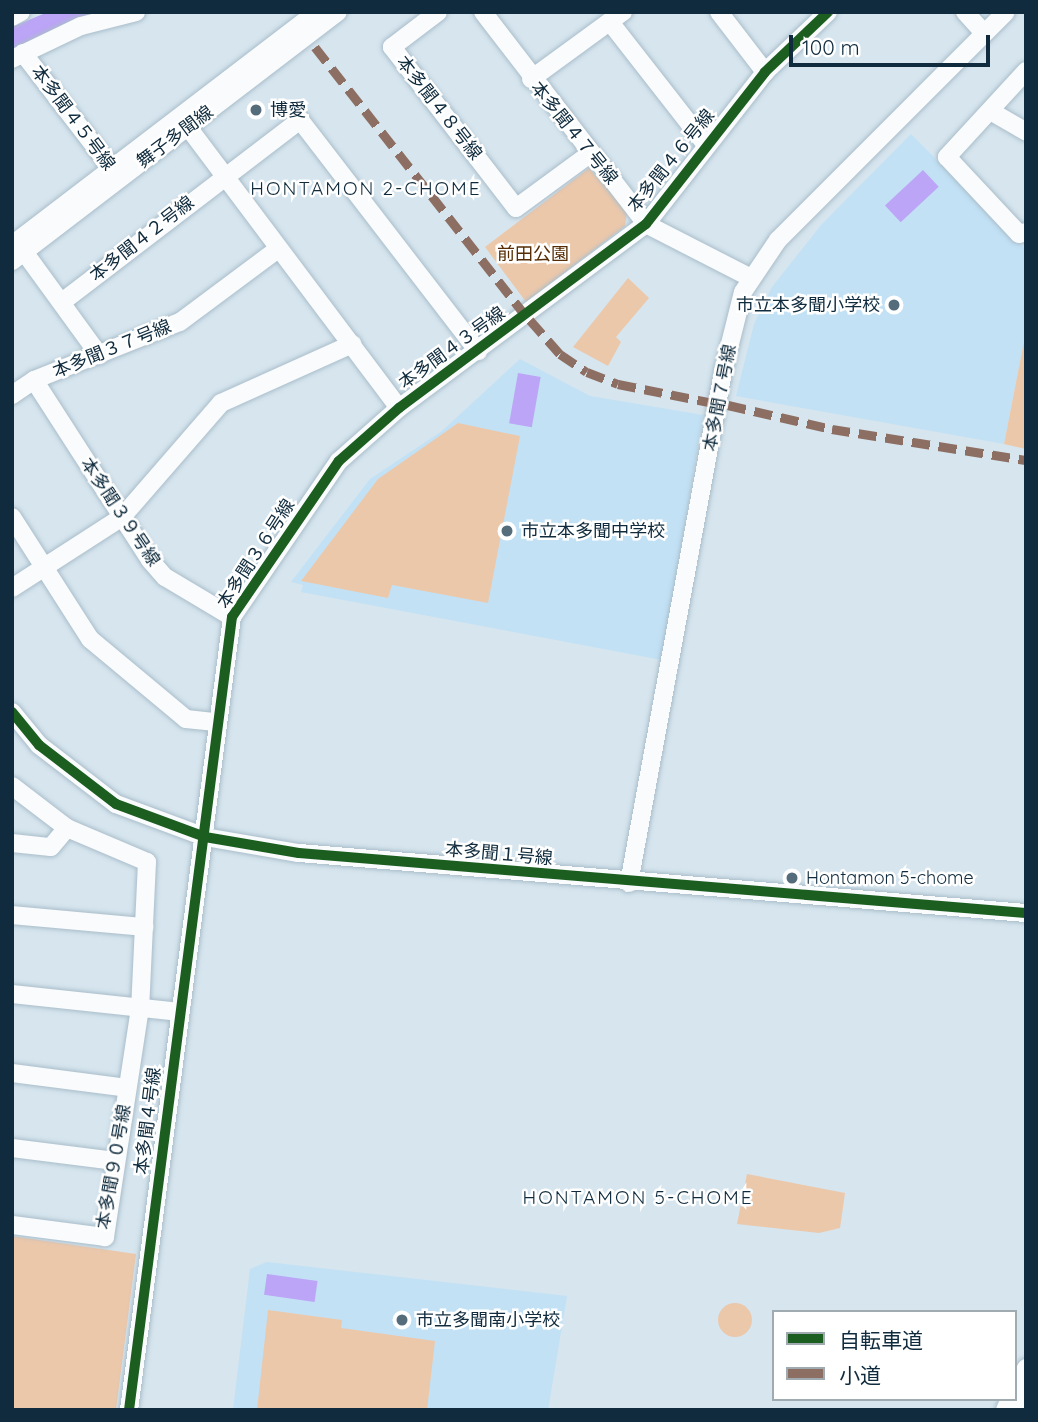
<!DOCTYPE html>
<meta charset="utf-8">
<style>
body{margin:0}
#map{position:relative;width:1038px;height:1422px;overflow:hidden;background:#d6e5ee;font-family:Quicksand,"Noto Sans JP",sans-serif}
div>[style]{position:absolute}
.built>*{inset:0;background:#c2e1f5}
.green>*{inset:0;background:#ecc8ab}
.round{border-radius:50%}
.water>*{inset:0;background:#bca4f7;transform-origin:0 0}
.river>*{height:24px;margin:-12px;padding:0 12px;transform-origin:12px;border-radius:12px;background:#bca4f7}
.roads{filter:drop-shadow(0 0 2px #a9bdca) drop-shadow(0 0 2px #a9bdca)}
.minor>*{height:18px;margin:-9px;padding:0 9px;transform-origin:9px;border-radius:9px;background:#f9fbfc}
.quiet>*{height:9px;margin-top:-4.5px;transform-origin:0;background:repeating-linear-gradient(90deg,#8d6e63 0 18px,transparent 0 27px)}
.cycleway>*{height:10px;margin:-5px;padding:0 5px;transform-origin:5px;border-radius:5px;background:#1b5e20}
.dots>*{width:19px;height:19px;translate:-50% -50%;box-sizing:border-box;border:4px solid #fff;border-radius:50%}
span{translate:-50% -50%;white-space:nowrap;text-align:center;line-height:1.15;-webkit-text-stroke:5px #fff;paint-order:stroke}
.street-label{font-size:18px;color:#0f2b3d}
.poi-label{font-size:18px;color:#0f2b3d}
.left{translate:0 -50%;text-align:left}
.right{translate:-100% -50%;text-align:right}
.park-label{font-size:18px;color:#552c03}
.neighbourhood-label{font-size:19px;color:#0f2b3d;letter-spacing:2px}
.frame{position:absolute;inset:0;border:14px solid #0f2b3d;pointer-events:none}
.legend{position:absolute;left:772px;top:1310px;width:245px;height:91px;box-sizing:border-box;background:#fff;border:2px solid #9faab1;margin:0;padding:9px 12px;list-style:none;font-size:21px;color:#0f2b3d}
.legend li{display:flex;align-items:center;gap:14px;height:35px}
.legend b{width:35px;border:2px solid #9faab1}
.scale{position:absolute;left:789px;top:35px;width:201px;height:32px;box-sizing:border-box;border:4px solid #0f2b3d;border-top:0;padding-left:9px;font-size:21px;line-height:24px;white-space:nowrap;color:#0f2b3d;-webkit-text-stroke:5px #fff;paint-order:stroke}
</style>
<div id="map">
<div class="built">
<i style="clip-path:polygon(911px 134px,1026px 250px,1026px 331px,1004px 444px,736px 396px,754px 324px,772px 287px,822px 224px)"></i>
<i style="clip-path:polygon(520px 359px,590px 396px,703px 415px,662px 660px,301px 592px,303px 585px,291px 582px,370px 479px,442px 431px)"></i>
<i style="clip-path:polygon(267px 1262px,567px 1296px,548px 1410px,233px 1410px,250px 1269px)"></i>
</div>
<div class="green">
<i style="clip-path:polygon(589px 168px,627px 212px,625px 226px,526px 302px,485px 247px)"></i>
<i style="clip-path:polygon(628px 278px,649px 298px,616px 337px,621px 342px,608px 366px,573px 347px)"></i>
<i style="clip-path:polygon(1026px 331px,1026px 449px,1004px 444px)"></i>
<i style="clip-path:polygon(458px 423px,520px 436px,488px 603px,392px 585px,388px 598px,301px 581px,378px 479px)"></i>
<i style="clip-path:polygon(747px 1174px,845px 1193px,840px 1228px,819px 1233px,737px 1224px)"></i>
<i style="clip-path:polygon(12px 1236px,136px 1254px,116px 1410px,12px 1410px)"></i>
<i class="round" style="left:718px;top:1303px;width:34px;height:34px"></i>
<i style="clip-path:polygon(268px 1310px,342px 1320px,341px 1328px,435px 1341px,427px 1410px,257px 1410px)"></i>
</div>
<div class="water">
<i style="left:923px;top:170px;width:23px;height:52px;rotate:47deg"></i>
<i style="left:518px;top:373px;width:23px;height:51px;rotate:10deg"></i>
<i style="left:267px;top:1274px;width:51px;height:21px;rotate:8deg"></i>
</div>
<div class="river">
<i style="left:12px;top:40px;width:73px;rotate:-22.7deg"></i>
</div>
<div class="roads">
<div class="minor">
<i style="left:438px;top:12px;width:58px;rotate:142.7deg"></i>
<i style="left:392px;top:47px;width:203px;rotate:52.4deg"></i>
<i style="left:516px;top:208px;width:93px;rotate:-36.3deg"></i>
<i style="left:483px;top:12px;width:267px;rotate:52.4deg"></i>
<i style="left:646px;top:224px;width:118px;rotate:27.2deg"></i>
<i style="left:719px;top:12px;width:76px;rotate:52.5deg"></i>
<i style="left:965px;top:12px;width:28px;rotate:48deg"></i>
<i style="left:12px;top:17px;width:10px;rotate:-29deg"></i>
<i style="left:610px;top:22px;width:156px;rotate:52deg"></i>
<i style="left:23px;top:53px;width:158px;rotate:52.5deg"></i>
<i style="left:12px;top:59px;width:76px;rotate:-25.6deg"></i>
<i style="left:81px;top:26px;width:57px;rotate:-14.3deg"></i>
<i style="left:1026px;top:71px;width:117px;rotate:132.6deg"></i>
<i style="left:947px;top:157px;width:105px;rotate:46.9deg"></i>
<i style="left:1019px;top:234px;width:7px;rotate:-16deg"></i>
<i style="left:531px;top:79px;width:114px;rotate:-36.1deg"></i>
<i style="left:992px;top:112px;width:39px;rotate:30deg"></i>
<i style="left:182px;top:119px;width:361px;rotate:53.1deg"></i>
<i style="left:17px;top:242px;width:140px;rotate:54deg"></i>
<i style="left:12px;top:245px;width:384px;rotate:-37.4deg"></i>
<i style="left:12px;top:261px;width:410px;rotate:-37.4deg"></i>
<i style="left:62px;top:302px;width:300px;rotate:-37.4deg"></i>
<i style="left:300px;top:120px;width:292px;rotate:52.4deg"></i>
<i style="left:34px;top:380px;width:214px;rotate:57.2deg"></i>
<i style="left:150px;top:560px;width:23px;rotate:49deg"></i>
<i style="left:165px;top:577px;width:78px;rotate:30.8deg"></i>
<i style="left:12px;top:395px;width:27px;rotate:-34deg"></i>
<i style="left:34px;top:380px;width:157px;rotate:-21.7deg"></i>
<i style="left:180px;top:322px;width:122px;rotate:-36.7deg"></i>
<i style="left:12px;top:517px;width:145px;rotate:57.4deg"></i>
<i style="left:90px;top:639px;width:125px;rotate:39.8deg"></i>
<i style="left:186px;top:719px;width:30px;rotate:6deg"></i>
<i style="left:12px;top:588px;width:131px;rotate:-32.8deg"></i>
<i style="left:122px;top:517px;width:151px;rotate:-49deg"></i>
<i style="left:221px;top:403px;width:144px;rotate:-24.2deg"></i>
<i style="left:12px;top:712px;width:43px;rotate:50.7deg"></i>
<i style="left:39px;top:745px;width:97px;rotate:37.5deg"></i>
<i style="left:116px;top:804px;width:95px;rotate:20.3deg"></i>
<i style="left:205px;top:837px;width:95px;rotate:9.7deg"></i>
<i style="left:299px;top:853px;width:729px;rotate:4.72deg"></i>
<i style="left:12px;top:786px;width:69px;rotate:37.4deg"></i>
<i style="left:67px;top:828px;width:87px;rotate:23deg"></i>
<i style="left:147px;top:862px;width:146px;rotate:92.7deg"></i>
<i style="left:140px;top:1008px;width:232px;rotate:98.7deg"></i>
<i style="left:105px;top:1237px;width:94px;rotate:-172.6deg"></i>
<i style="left:12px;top:843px;width:39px;rotate:6deg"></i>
<i style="left:51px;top:847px;width:25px;rotate:-50deg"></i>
<i style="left:629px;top:883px;width:520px;rotate:-79.58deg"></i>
<i style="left:723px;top:372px;width:82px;rotate:-76deg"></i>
<i style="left:743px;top:292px;width:63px;rotate:-56.1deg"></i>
<i style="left:778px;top:240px;width:322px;rotate:-45deg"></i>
<i style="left:12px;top:915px;width:133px;rotate:5.2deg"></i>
<i style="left:12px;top:994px;width:169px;rotate:6.1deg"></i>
<i style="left:12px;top:1073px;width:116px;rotate:7.4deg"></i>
<i style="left:12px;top:1148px;width:104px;rotate:7.2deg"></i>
<i style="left:1015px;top:1389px;width:24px;rotate:-62deg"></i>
<i style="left:129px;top:1410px;width:800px;rotate:-82.6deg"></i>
<i style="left:232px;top:617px;width:189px;rotate:-55.6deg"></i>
<i style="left:339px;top:461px;width:80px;rotate:-41.5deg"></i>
<i style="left:399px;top:408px;width:308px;rotate:-36.7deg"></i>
<i style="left:646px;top:224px;width:193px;rotate:-51.9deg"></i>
<i style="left:765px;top:72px;width:87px;rotate:-43.6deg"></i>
<i style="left:1005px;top:1410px;width:12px;rotate:-66deg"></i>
<i style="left:1020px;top:1410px;width:13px;rotate:-63deg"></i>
</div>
</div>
<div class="quiet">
<i style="left:315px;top:47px;width:335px;rotate:51.9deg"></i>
<i style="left:530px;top:320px;width:45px;rotate:48.6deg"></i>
<i style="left:560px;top:354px;width:32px;rotate:34deg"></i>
<i style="left:587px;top:372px;width:33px;rotate:21deg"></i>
<i style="left:618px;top:384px;width:93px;rotate:11.2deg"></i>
<i style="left:728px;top:405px;width:107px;rotate:13deg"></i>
<i style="left:832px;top:429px;width:196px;rotate:9.1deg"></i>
</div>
<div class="cycleway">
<i style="left:12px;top:712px;width:43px;rotate:50.7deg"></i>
<i style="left:39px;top:745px;width:97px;rotate:37.5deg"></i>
<i style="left:116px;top:804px;width:95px;rotate:20.3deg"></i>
<i style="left:205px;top:837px;width:95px;rotate:9.7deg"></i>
<i style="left:299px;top:853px;width:729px;rotate:4.72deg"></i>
<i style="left:129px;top:1410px;width:800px;rotate:-82.6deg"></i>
<i style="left:232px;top:617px;width:189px;rotate:-55.6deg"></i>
<i style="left:339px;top:461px;width:80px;rotate:-41.5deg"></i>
<i style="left:399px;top:408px;width:308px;rotate:-36.7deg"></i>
<i style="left:646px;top:224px;width:193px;rotate:-51.9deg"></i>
<i style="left:765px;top:72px;width:87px;rotate:-43.6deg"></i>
</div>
<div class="dots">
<i style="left:256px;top:110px;background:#556c7b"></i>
<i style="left:894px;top:305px;background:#556c7b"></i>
<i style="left:507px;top:531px;background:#556c7b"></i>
<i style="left:792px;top:878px;background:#556c7b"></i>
<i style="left:402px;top:1320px;background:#556c7b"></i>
</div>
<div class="street-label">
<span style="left:439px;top:108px;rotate:52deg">本多聞４８号線</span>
<span style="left:73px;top:118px;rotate:53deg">本多聞４５号線</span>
<span style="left:574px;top:133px;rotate:51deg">本多聞４７号線</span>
<span style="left:175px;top:137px;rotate:-37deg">舞子多聞線</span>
<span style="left:671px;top:161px;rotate:-51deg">本多聞４６号線</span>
<span style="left:142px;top:239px;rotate:-38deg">本多聞４２号線</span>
<span style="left:452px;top:348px;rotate:-36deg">本多聞４３号線</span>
<span style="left:112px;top:349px;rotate:-22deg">本多聞３７号線</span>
<span style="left:720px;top:398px;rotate:-79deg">本多聞７号線</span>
<span style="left:120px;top:512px;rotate:56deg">本多聞３９号線</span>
<span style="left:256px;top:554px;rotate:-57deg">本多聞３６号線</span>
<span style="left:499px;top:854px;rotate:5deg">本多聞１号線</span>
<span style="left:148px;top:1121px;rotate:-83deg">本多聞４号線</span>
<span style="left:114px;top:1167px;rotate:-80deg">本多聞９０号線</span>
</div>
<div class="poi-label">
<span class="left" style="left:270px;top:110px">博愛</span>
<span class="right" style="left:880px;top:305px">市立本多聞小学校</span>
<span class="left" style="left:521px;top:531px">市立本多聞中学校</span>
<span class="left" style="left:806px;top:878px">Hontamon 5-chome</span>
<span class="left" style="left:416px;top:1320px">市立多聞南小学校</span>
</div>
<div class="park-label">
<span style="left:533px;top:254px">前田公園</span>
</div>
<div class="neighbourhood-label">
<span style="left:366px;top:189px">HONTAMON 2-CHOME</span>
<span style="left:638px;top:1198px">HONTAMON 5-CHOME</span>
</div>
<div class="frame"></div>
<ul class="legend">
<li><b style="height:9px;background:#1b5e20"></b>自転車道</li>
<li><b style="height:9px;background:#8d6e63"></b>小道</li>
</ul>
<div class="scale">100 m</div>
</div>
